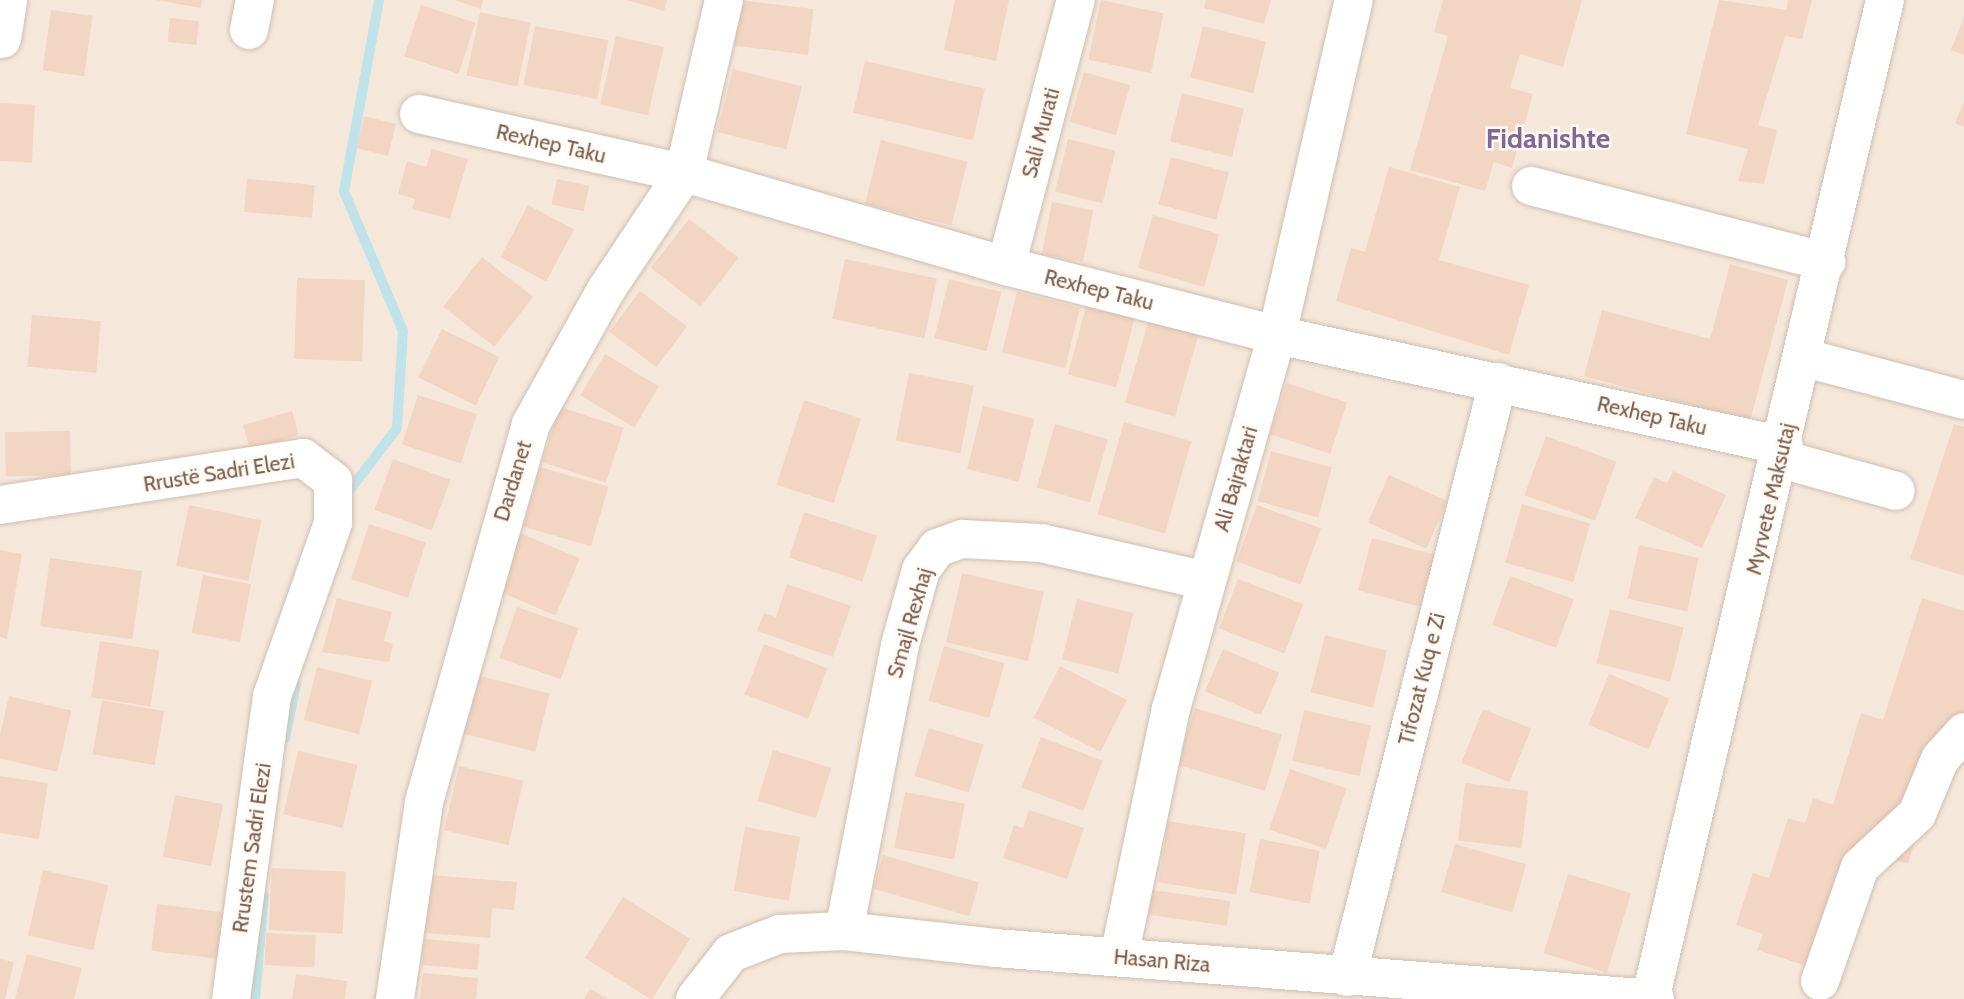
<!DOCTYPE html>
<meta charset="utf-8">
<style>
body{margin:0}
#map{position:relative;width:1964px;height:999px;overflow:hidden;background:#fdf6ec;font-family:Cabin,sans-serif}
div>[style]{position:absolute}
.residential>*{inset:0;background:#f5e8da;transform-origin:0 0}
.stream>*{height:10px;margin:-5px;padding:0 5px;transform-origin:5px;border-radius:5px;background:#bfe3e8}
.building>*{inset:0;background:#f3d5c3;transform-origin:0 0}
.roads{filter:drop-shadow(0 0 2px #d1beb0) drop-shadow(0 0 2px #d1beb0)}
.minor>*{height:38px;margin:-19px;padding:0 19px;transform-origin:19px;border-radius:19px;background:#fff}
span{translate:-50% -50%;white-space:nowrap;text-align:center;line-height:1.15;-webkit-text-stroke:5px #fffaf3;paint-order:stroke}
.street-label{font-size:21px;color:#7a5c4d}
.district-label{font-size:28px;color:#846695;font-weight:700}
</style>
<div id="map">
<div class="residential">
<i style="left:0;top:0;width:1964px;height:999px"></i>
</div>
<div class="stream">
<i style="left:349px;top:491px;width:79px;rotate:-52.7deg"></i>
<i style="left:397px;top:428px;width:97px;rotate:-86.5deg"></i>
<i style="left:403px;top:331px;width:152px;rotate:-112.9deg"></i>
<i style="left:344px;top:191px;width:194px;rotate:-79.6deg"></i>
<i style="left:285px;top:738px;width:55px;rotate:-78.5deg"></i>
<i style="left:255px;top:999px;width:104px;rotate:-85.1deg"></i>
</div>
<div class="building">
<i style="clip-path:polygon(156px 0,202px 0,201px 8px)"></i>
<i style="clip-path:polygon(455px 0,483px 0,481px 9px)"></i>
<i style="clip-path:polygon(627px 0,667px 0,664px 11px)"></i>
<i style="left:740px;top:0;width:74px;height:46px;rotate:7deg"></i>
<i style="clip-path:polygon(955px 0,1009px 0,996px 61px,944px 50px)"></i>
<i style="left:1101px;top:0;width:64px;height:61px;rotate:12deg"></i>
<i style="clip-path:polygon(1206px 0,1271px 0,1264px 24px,1204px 8px)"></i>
<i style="clip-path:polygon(1443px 0,1582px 0,1563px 67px,1520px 54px,1510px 88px,1533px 94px,1512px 168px,1494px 162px,1485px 191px,1410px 170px,1448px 36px,1434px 32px)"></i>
<i style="clip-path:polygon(1719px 0,1787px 10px,1788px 0,1812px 0,1802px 39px,1785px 36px,1758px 125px,1777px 130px,1764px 184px,1738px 181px,1748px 149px,1686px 134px)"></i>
<i style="left:421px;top:5px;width:57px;height:54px;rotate:18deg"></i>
<i style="left:51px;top:10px;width:42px;height:61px;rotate:8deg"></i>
<i style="left:480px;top:12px;width:52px;height:65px;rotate:12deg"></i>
<i style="clip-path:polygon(1964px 17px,1964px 55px,1951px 50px)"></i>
<i style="left:170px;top:18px;width:29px;height:24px;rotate:6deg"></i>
<i style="left:535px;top:26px;width:75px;height:60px;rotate:11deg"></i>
<i style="left:1203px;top:26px;width:65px;height:53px;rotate:14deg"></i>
<i style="left:616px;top:36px;width:49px;height:70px;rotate:13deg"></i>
<i style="left:865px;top:61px;width:123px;height:53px;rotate:13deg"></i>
<i style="left:733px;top:69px;width:71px;height:65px;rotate:14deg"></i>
<i style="left:1084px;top:72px;width:48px;height:52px;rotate:16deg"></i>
<i style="left:1182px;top:93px;width:64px;height:50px;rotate:14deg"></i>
<i style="clip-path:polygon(1964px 101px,1964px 127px,1955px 123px)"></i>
<i style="left:0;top:103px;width:35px;height:58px;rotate:3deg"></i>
<i style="left:364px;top:116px;width:33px;height:33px;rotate:14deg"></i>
<i style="left:1068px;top:139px;width:49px;height:54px;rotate:14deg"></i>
<i style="left:881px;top:140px;width:89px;height:66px;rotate:14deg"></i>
<i style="clip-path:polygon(432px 149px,468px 159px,450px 219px,412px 209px,415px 199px,398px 194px,407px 161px,426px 167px)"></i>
<i style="left:1171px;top:157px;width:60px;height:49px;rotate:15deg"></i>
<i style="clip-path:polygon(1389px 167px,1460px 187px,1439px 260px,1529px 285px,1509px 355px,1336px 301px,1351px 248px,1365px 252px)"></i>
<i style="left:247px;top:179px;width:68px;height:33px;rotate:5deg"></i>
<i style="left:557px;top:179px;width:33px;height:26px;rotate:12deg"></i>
<i style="left:1052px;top:202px;width:42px;height:53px;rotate:11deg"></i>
<i style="left:528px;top:205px;width:52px;height:59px;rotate:28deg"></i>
<i style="left:1153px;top:215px;width:69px;height:55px;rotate:16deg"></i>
<i style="left:689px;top:219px;width:63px;height:62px;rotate:38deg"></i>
<i style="left:482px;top:257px;width:65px;height:63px;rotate:38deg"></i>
<i style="left:845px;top:259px;width:94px;height:61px;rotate:12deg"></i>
<i style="clip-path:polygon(1730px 264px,1788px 280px,1750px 421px,1584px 376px,1602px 310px,1710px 339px)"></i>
<i style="left:297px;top:278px;width:68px;height:81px;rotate:2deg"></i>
<i style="left:949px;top:279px;width:54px;height:61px;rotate:14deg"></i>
<i style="left:640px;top:291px;width:59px;height:51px;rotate:37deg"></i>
<i style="left:1017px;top:292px;width:65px;height:62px;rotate:14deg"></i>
<i style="left:1087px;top:303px;width:50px;height:74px;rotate:15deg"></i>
<i style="left:32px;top:315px;width:69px;height:52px;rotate:5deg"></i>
<i style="left:1150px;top:315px;width:52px;height:91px;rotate:16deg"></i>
<i style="left:442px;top:329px;width:64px;height:54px;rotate:26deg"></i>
<i style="left:605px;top:354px;width:63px;height:48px;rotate:31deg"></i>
<i style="left:909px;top:373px;width:66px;height:69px;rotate:11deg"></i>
<i style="left:1287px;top:383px;width:63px;height:54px;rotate:18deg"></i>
<i style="left:418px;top:395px;width:62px;height:52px;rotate:18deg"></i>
<i style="left:804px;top:400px;width:60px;height:89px;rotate:18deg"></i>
<i style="left:983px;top:406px;width:53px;height:65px;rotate:14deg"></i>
<i style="left:560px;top:407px;width:67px;height:58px;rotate:18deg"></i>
<i style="left:292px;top:411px;width:25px;height:51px;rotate:74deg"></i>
<i style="left:1124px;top:422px;width:70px;height:96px;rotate:16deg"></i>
<i style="left:1055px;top:424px;width:55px;height:66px;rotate:16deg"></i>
<i style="clip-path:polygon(1954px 424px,1964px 427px,1964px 576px,1910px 559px)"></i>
<i style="left:70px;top:431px;width:44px;height:65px;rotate:89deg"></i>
<i style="left:1546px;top:436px;width:75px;height:63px;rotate:20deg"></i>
<i style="left:1271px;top:451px;width:63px;height:52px;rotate:15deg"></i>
<i style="left:393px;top:459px;width:61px;height:54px;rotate:20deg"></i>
<i style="left:540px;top:467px;width:71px;height:62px;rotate:16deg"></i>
<i style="clip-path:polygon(1673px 471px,1726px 495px,1702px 548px,1635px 518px,1654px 477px,1667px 483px)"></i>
<i style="left:1389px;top:475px;width:64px;height:52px;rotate:24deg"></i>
<i style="left:1522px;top:504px;width:71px;height:61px;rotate:16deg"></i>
<i style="left:189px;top:505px;width:74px;height:62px;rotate:12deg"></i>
<i style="left:1257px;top:505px;width:68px;height:60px;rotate:20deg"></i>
<i style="left:804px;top:512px;width:77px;height:48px;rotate:18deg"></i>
<i style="left:369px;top:524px;width:60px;height:58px;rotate:18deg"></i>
<i style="left:520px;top:533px;width:65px;height:62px;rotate:23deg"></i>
<i style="left:1372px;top:538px;width:67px;height:54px;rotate:15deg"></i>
<i style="left:1639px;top:545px;width:61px;height:55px;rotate:12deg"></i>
<i style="clip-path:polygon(0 550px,22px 554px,7px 639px,0 637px)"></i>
<i style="left:50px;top:558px;width:93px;height:69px;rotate:8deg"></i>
<i style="left:962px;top:573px;width:84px;height:71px;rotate:13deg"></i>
<i style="left:203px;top:575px;width:49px;height:59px;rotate:11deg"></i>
<i style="left:1510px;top:576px;width:68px;height:52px;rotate:20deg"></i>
<i style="left:1238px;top:579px;width:70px;height:53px;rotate:21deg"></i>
<i style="clip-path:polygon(787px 584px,851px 606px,833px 657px,757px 631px,764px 613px,776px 617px)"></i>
<i style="clip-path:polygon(337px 598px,392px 612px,384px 641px,393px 644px,389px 662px,322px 652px)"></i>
<i style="clip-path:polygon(1922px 598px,1964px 611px,1964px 748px,1925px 807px,1908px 864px,1870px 853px,1832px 974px,1757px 950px,1763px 934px,1736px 925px,1753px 873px,1769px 878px,1788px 818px,1805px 823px,1813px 798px,1833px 805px,1861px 713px,1883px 720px)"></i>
<i style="left:1077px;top:599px;width:58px;height:62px;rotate:14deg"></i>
<i style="left:517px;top:607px;width:65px;height:54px;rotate:19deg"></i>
<i style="left:1610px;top:609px;width:76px;height:56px;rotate:14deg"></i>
<i style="left:1325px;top:635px;width:64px;height:59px;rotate:14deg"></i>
<i style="left:100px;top:641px;width:60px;height:57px;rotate:9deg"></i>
<i style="left:764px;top:644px;width:68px;height:54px;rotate:21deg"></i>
<i style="left:944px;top:646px;width:63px;height:57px;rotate:16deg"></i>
<i style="left:1223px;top:649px;width:61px;height:46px;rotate:23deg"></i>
<i style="left:1060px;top:666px;width:75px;height:58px;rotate:27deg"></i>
<i style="left:317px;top:667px;width:57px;height:55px;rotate:14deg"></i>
<i style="left:1609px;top:674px;width:65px;height:55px;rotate:22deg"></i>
<i style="left:476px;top:675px;width:76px;height:60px;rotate:14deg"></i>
<i style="left:9px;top:696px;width:64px;height:63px;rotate:13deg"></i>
<i style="left:102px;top:700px;width:63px;height:55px;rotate:10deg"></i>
<i style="left:1195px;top:708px;width:91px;height:59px;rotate:17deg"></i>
<i style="left:1483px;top:709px;width:52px;height:58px;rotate:22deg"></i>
<i style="left:1304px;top:710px;width:69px;height:52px;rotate:13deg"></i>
<i style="left:929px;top:728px;width:57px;height:50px;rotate:17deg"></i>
<i style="left:1041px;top:737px;width:66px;height:54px;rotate:21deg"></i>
<i style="left:773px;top:750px;width:61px;height:53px;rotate:17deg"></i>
<i style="left:298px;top:751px;width:61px;height:65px;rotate:13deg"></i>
<i style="left:459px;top:766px;width:66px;height:66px;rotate:13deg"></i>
<i style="left:1290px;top:769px;width:60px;height:64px;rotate:19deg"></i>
<i style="clip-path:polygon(0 776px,48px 783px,39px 839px,0 833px)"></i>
<i style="left:1465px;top:783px;width:64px;height:58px;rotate:7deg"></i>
<i style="left:905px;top:792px;width:61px;height:57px;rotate:11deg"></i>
<i style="left:175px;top:795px;width:49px;height:63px;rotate:11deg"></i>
<i style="clip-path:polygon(1029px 810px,1084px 828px,1067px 879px,1003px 858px,1014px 825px,1023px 828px)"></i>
<i style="left:1168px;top:821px;width:79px;height:62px;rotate:9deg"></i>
<i style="left:745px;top:827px;width:56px;height:65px;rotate:10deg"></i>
<i style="left:1260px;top:839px;width:61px;height:54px;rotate:11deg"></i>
<i style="left:1455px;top:844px;width:74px;height:50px;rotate:16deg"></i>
<i style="left:883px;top:855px;width:100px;height:35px;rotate:16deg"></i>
<i style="left:272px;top:868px;width:74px;height:62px;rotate:3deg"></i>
<i style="left:43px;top:870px;width:67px;height:67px;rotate:13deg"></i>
<i style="left:1568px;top:874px;width:66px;height:83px;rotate:17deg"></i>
<i style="clip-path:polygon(429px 875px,517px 882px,514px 910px,492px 908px,490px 938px,424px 933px)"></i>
<i style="left:1152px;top:890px;width:79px;height:25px;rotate:8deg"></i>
<i style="left:623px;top:897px;width:79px;height:72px;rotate:32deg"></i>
<i style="left:157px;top:904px;width:73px;height:47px;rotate:7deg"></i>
<i style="left:266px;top:933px;width:50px;height:32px;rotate:3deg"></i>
<i style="left:424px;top:939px;width:56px;height:26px;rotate:5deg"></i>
<i style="clip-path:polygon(27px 954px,82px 968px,74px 999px,15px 999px)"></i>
<i style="clip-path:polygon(0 959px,14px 962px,5px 999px,0 999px)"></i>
<i style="clip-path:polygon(423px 973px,478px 978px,476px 999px,420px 999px)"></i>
<i style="clip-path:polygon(296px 974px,347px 981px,345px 999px,292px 999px)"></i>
<i style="clip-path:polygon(590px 989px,608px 999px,584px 999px)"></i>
</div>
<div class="roads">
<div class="minor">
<i style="left:249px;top:30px;width:31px;rotate:-79deg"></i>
<i style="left:2px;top:39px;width:39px;rotate:-81deg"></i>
<i style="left:419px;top:114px;width:271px;rotate:12.6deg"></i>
<i style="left:684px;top:173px;width:335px;rotate:16.1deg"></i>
<i style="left:1006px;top:266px;width:280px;rotate:14.3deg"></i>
<i style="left:1277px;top:335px;width:519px;rotate:12.35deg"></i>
<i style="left:1531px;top:186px;width:305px;rotate:14.4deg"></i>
<i style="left:1006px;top:266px;width:275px;rotate:-75.3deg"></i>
<i style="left:1805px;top:358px;width:164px;rotate:14.8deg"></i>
<i style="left:1781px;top:459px;width:119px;rotate:15.5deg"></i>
<i style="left:0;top:505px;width:307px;rotate:-8.8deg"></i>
<i style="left:303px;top:458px;width:38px;rotate:37deg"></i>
<i style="left:333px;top:481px;width:42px;rotate:90deg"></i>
<i style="left:333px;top:523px;width:183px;rotate:109.4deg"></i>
<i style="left:272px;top:696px;width:306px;rotate:97.7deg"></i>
<i style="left:844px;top:931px;width:291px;rotate:-78.9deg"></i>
<i style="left:900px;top:645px;width:78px;rotate:-74.4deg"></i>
<i style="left:921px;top:570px;width:27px;rotate:-54deg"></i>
<i style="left:937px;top:548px;width:27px;rotate:-20deg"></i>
<i style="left:962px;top:539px;width:79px;rotate:2.9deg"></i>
<i style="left:1041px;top:543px;width:170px;rotate:12.9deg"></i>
<i style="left:1119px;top:957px;width:253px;rotate:-78.2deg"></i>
<i style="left:1171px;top:709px;width:389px;rotate:-74.2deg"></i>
<i style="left:1277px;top:335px;width:344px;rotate:-77.1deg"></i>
<i style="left:1347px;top:977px;width:614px;rotate:-75.76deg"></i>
<i style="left:1820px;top:981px;width:121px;rotate:-70.7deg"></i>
<i style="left:1860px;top:867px;width:78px;rotate:-42.9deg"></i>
<i style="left:1917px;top:814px;width:60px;rotate:-67.3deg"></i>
<i style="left:1940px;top:759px;width:36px;rotate:-48deg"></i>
<i style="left:1651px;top:996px;width:1023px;rotate:-76.78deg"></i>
<i style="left:395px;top:999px;width:199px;rotate:-81.6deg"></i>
<i style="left:424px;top:802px;width:393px;rotate:-74.2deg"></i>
<i style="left:531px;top:424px;width:154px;rotate:-60.8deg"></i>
<i style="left:606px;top:290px;width:141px;rotate:-56.3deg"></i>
<i style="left:684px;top:173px;width:178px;rotate:-77deg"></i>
<i style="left:695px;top:999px;width:58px;rotate:-52deg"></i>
<i style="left:731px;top:953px;width:53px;rotate:-21.2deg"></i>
<i style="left:780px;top:934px;width:64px;rotate:-2.7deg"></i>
<i style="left:844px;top:931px;width:152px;rotate:6.4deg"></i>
<i style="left:995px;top:948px;width:662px;rotate:4.42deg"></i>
</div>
</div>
<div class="street-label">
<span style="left:1041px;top:133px;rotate:-75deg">Sali Murati</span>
<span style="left:551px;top:144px;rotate:13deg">Rexhep Taku</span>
<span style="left:1099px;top:290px;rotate:14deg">Rexhep Taku</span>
<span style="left:1652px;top:416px;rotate:13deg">Rexhep Taku</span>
<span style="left:219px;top:473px;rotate:-9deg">Rrustë Sadri Elezi</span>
<span style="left:1236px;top:479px;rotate:-74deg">Ali Bajraktari</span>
<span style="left:513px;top:481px;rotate:-73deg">Dardanet</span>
<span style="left:1771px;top:499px;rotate:-77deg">Myrvete Maksutaj</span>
<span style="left:910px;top:623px;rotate:-74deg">Smajl Rexhaj</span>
<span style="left:1422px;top:679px;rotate:-76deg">Tifozat Kuq e Zi</span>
<span style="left:252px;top:848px;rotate:-82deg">Rrustem Sadri Elezi</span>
<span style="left:1162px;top:961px;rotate:5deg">Hasan Riza</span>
</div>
<div class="district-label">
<span style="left:1548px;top:138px">Fidanishte</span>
</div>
</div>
